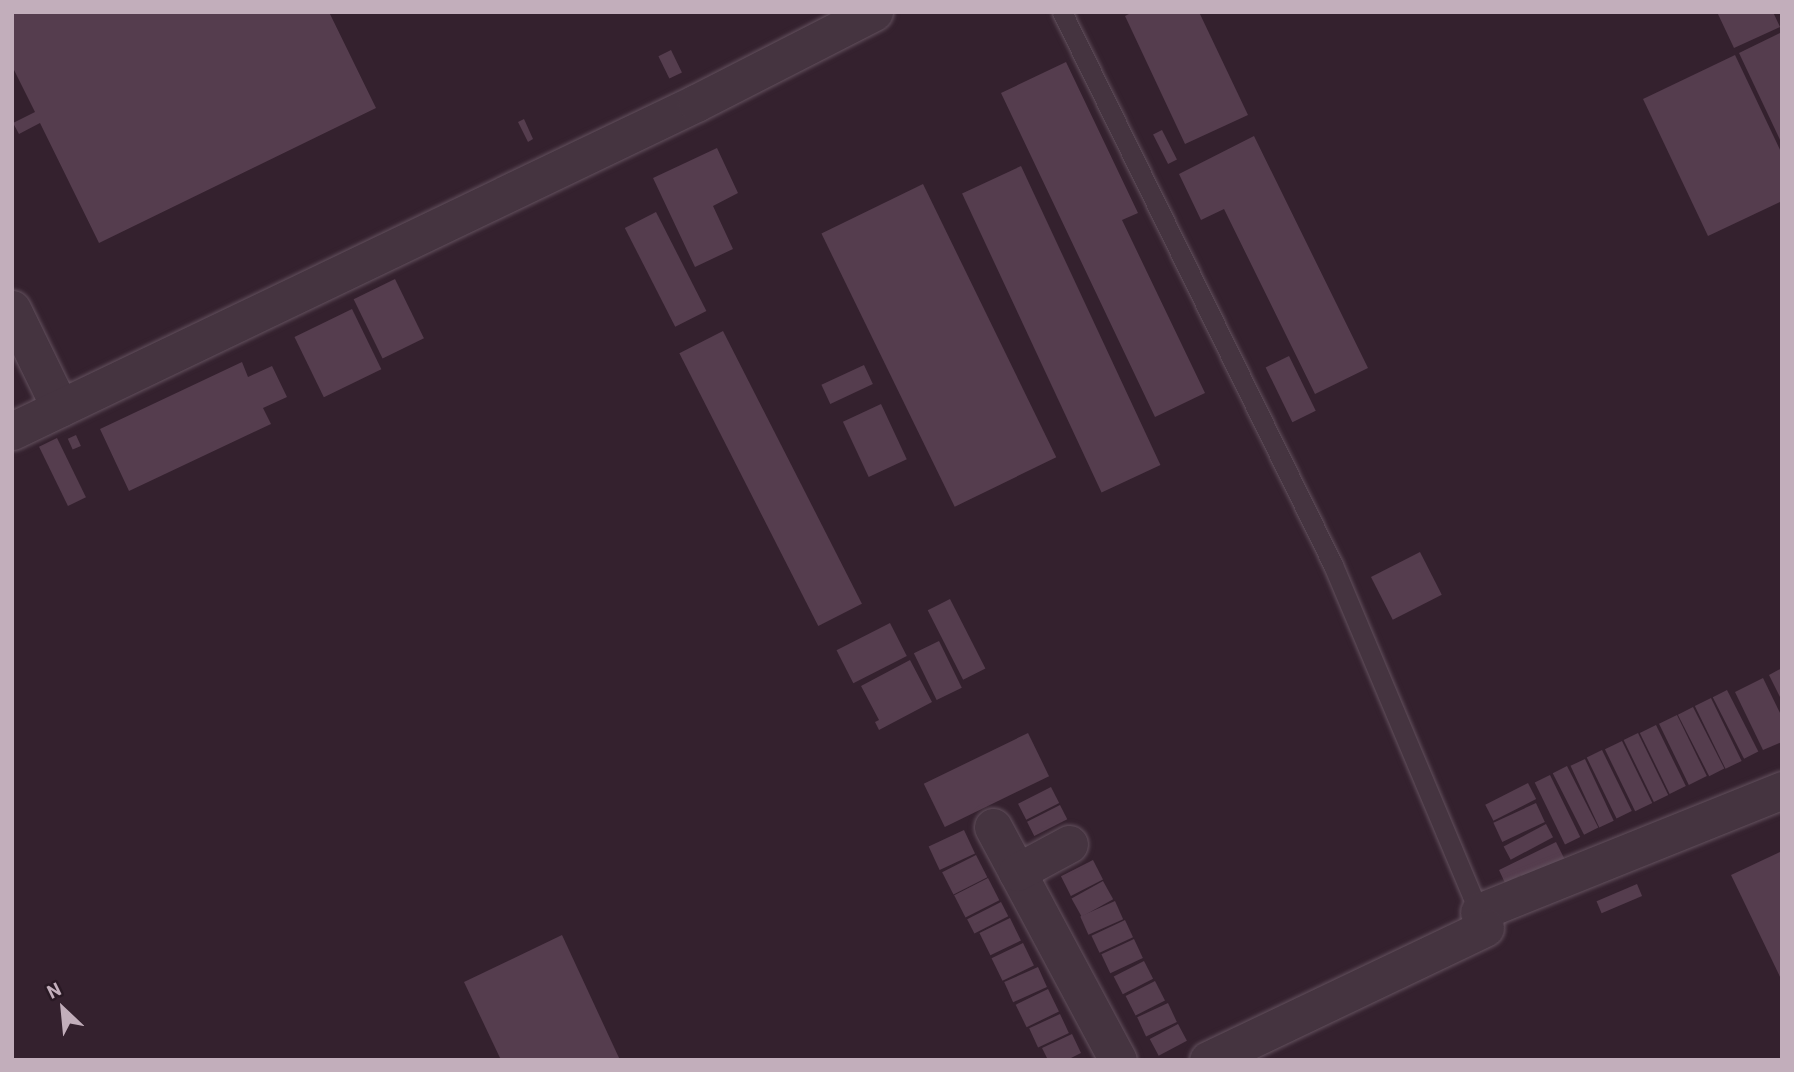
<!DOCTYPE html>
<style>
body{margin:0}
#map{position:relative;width:1794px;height:1072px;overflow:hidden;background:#34212e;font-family:Barlow,sans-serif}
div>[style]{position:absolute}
.building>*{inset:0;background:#553d4e;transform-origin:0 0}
.roads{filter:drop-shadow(0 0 2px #63515e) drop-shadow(0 0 2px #63515e)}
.lane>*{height:19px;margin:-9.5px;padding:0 9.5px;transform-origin:9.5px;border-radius:9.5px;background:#453440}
.street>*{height:37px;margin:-18.5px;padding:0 18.5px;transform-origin:18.5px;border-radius:18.5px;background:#453440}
span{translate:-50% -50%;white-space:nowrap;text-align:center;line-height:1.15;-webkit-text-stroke:5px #291924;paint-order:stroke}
.frame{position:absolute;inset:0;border:14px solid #c2aebb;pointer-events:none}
.north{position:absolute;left:28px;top:974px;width:70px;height:70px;-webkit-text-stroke:5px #291924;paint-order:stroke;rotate:334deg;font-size:19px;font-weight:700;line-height:28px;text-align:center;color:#c2aebb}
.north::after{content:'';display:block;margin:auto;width:24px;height:32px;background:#c2aebb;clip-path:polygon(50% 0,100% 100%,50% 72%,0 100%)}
</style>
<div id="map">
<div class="building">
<i style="clip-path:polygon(12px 12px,329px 12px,376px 108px,99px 243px,40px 123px,19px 134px,13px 123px,35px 112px,12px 66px)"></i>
<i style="clip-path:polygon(1133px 12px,1199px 12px,1248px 115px,1185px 144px,1125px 16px)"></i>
<i style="clip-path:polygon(1717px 12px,1773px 12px,1780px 27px,1734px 48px)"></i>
<i style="clip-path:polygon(1782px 32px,1782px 144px,1739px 53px)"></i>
<i style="left:671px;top:50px;width:25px;height:14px;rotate:64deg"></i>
<i style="clip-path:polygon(1735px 55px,1782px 154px,1782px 201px,1708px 236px,1643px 99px)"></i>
<i style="clip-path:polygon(1066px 62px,1138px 213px,1122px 220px,1205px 393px,1155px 417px,1001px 93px)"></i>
<i style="clip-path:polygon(524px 119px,533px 139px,528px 142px,518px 122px)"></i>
<i style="left:1162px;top:130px;width:33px;height:10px;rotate:63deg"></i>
<i style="clip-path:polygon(1254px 136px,1368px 368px,1315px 394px,1224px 209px,1201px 220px,1179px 174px)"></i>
<i style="clip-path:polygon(717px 148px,738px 193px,713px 206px,733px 249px,695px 267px,653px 178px)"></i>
<i style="left:1021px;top:166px;width:330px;height:65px;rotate:65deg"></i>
<i style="left:923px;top:184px;width:304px;height:113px;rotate:64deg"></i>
<i style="left:656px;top:212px;width:111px;height:35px;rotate:63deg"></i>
<i style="left:395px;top:279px;width:66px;height:46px;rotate:64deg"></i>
<i style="left:352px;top:309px;width:67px;height:64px;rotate:64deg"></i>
<i style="left:723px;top:331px;width:306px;height:49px;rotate:63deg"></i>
<i style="left:1289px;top:356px;width:61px;height:26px;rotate:64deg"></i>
<i style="clip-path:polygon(242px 362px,248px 377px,272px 366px,287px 397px,263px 408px,271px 424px,129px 491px,100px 429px)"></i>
<i style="left:864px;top:365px;width:21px;height:47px;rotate:65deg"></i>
<i style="left:881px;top:404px;width:61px;height:42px;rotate:65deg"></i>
<i style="left:76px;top:435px;width:12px;height:9px;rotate:66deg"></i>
<i style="left:57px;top:438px;width:66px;height:20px;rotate:64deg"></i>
<i style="left:1420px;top:552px;width:48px;height:55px;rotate:63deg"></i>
<i style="left:950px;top:599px;width:78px;height:25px;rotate:63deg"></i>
<i style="left:890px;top:623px;width:37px;height:60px;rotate:63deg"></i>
<i style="left:939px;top:641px;width:52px;height:28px;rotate:64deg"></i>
<i style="clip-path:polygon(910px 660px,932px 702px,879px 730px,875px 722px,879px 720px,861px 686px)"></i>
<i style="clip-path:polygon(1782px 668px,1782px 701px,1769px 675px)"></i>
<i style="clip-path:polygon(1763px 678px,1782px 717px,1782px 742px,1763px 750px,1735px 692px)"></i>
<i style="left:1727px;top:690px;width:69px;height:16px;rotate:63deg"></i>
<i style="left:1711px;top:698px;width:70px;height:18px;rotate:64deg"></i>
<i style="left:1693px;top:707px;width:69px;height:17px;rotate:63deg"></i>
<i style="left:1677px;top:715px;width:68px;height:20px;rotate:64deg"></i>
<i style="left:1656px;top:725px;width:68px;height:18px;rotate:64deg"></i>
<i style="left:1028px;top:733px;width:48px;height:116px;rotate:64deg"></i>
<i style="left:1638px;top:733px;width:69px;height:16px;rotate:64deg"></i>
<i style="left:1622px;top:741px;width:69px;height:19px;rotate:64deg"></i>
<i style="left:1602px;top:750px;width:68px;height:17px;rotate:64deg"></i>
<i style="left:1585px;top:759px;width:68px;height:16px;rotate:65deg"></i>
<i style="left:1567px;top:766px;width:69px;height:16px;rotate:63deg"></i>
<i style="left:1550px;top:775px;width:69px;height:17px;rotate:64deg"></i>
<i style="left:1528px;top:783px;width:18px;height:48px;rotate:63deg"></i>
<i style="left:1051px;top:787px;width:18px;height:37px;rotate:63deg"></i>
<i style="left:1536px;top:803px;width:21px;height:47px;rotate:65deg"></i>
<i style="left:1060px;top:805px;width:16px;height:37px;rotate:63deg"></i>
<i style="left:1546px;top:824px;width:15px;height:48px;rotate:62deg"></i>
<i style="left:964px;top:830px;width:26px;height:39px;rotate:65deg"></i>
<i style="clip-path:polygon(1556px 842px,1568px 866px,1523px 879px,1521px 875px,1505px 883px,1499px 870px)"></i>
<i style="clip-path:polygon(1782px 851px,1782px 981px,1731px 875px)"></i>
<i style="left:976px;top:855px;width:25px;height:38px;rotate:63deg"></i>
<i style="left:1093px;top:860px;width:22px;height:36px;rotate:63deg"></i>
<i style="left:988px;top:878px;width:25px;height:38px;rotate:63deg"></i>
<i style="left:1103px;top:881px;width:21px;height:36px;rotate:61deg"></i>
<i style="left:1637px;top:884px;width:13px;height:44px;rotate:67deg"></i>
<i style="left:1115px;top:901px;width:20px;height:38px;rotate:66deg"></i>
<i style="left:1001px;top:902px;width:16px;height:38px;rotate:63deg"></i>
<i style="left:1010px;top:918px;width:25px;height:34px;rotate:64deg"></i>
<i style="left:1125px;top:920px;width:19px;height:37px;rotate:65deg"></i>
<i style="clip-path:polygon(562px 935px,620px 1060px,501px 1060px,464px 982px)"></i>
<i style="left:1134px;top:939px;width:21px;height:36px;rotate:65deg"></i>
<i style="left:1023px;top:943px;width:25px;height:35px;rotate:64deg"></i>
<i style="left:1144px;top:961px;width:20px;height:34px;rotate:63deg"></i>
<i style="left:1038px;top:967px;width:22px;height:37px;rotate:66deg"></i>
<i style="left:1155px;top:981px;width:22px;height:33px;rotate:63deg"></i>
<i style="left:1048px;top:989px;width:25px;height:36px;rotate:64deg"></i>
<i style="left:1168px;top:1003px;width:21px;height:34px;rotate:65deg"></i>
<i style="left:1060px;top:1014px;width:21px;height:34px;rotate:65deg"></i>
<i style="left:1178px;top:1024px;width:19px;height:32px;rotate:62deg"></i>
<i style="clip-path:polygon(1072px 1034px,1081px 1053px,1067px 1060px,1048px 1060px,1042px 1048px)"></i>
</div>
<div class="roads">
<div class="lane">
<i style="left:1062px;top:12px;width:616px;rotate:63.89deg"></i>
<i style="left:1333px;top:565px;width:384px;rotate:67.2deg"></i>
</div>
<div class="street">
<i style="left:12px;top:309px;width:110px;rotate:64.1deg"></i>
<i style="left:12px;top:431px;width:759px;rotate:-25.62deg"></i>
<i style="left:696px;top:103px;width:200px;rotate:-27.1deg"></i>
<i style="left:993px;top:827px;width:264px;rotate:61.8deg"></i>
<i style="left:1017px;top:872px;width:59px;rotate:-28.3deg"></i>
<i style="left:1479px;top:912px;width:327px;rotate:-21.9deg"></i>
<i style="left:1208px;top:1060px;width:307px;rotate:-25.5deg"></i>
</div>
</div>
<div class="frame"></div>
<div class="north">N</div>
</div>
